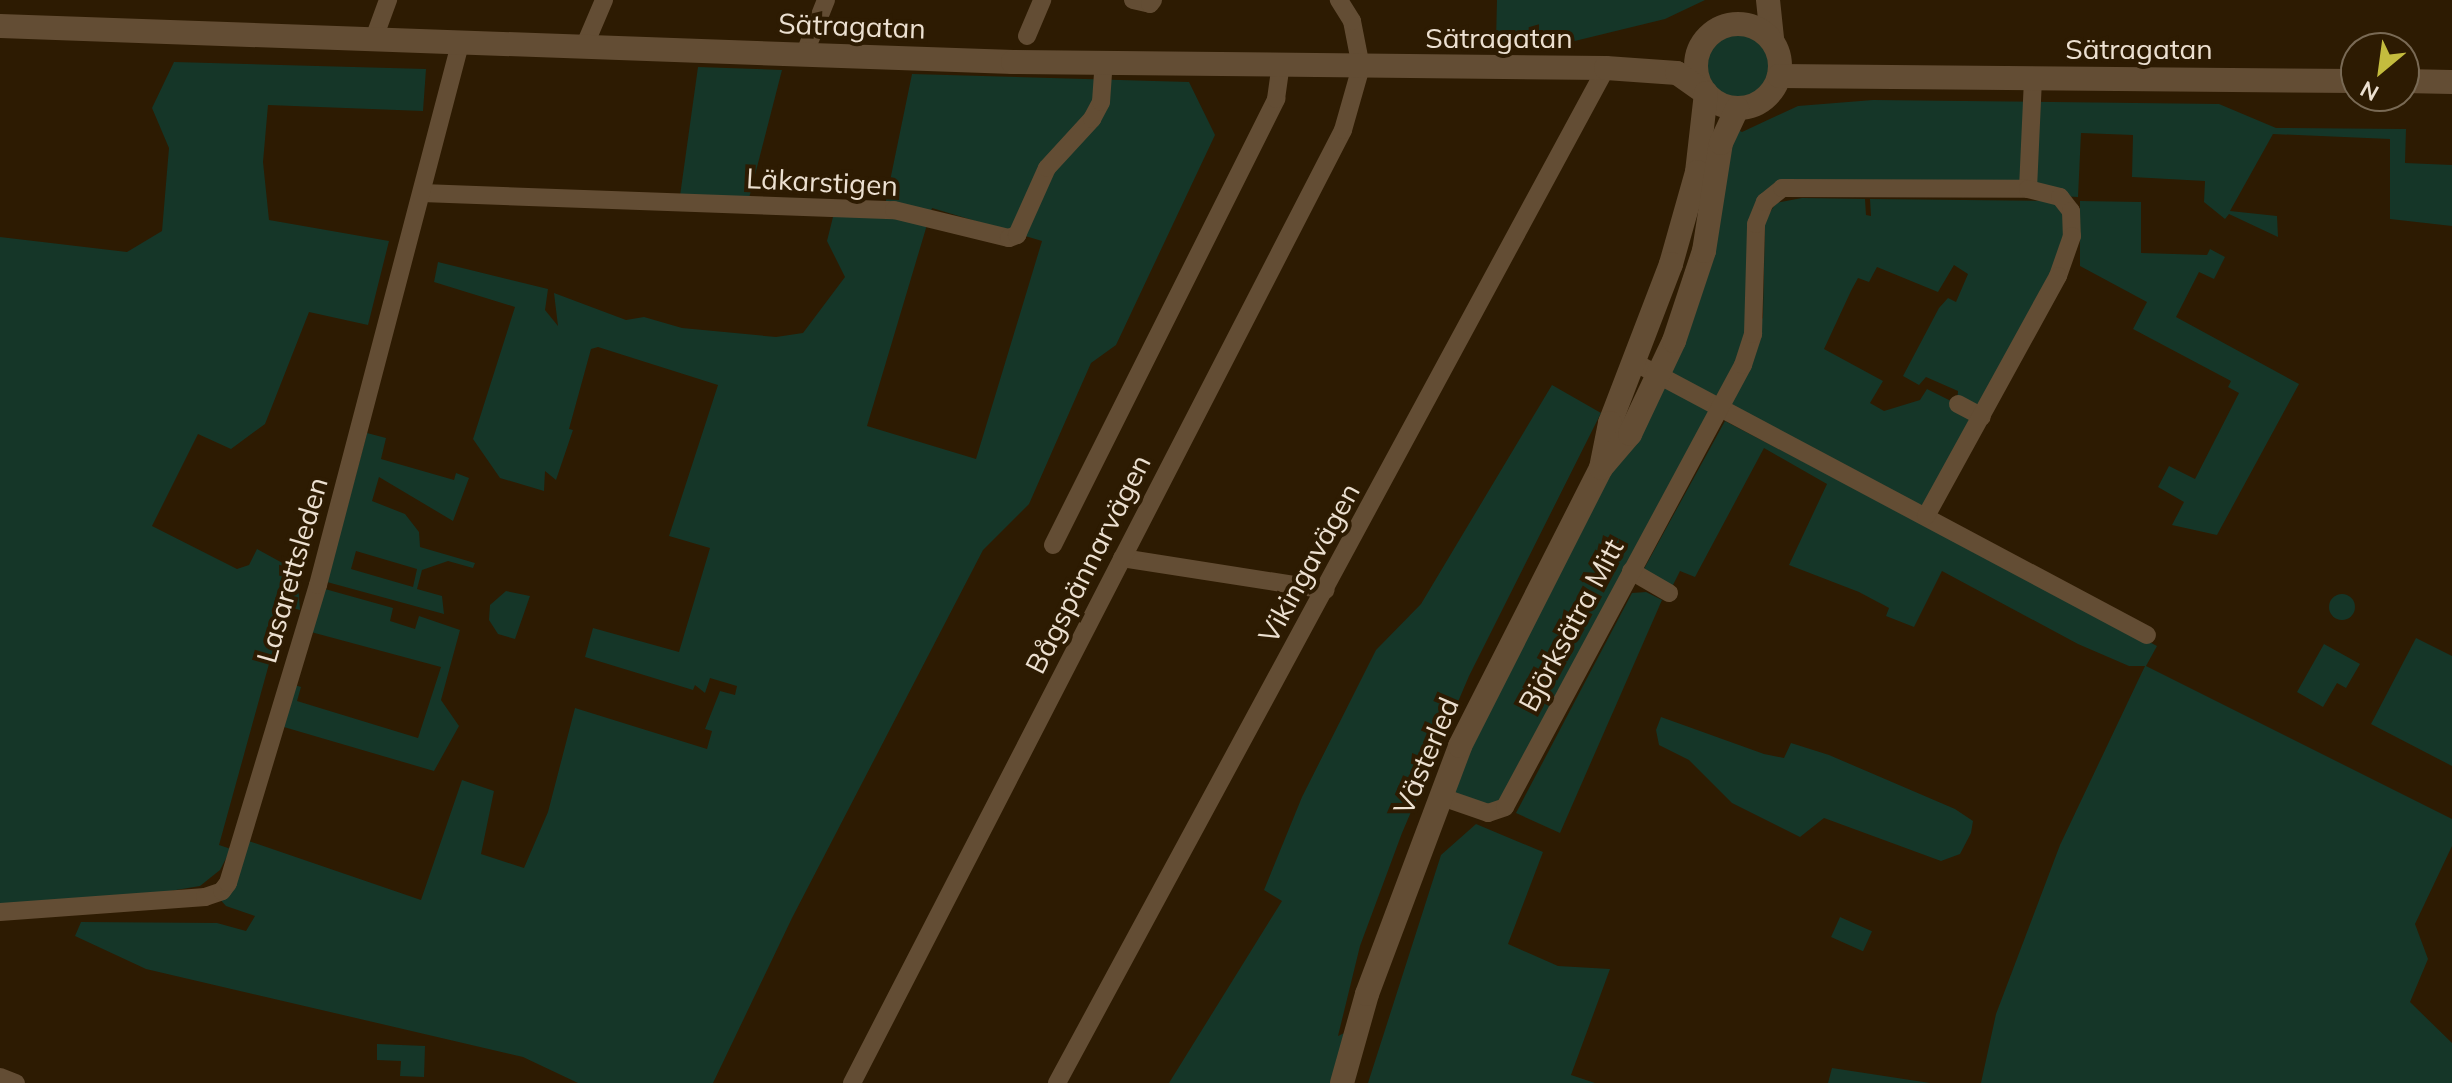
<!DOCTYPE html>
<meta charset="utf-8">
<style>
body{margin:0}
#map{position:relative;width:2452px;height:1083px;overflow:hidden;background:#2d1b02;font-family:Mulish,sans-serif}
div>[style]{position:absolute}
.green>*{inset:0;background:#153628;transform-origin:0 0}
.round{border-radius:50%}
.street>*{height:18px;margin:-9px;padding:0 9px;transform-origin:9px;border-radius:9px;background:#634d34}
.secondary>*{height:24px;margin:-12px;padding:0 12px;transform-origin:12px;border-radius:12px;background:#634d34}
.secondary>.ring{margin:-12px;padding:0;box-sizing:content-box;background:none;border:24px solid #634d34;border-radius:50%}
span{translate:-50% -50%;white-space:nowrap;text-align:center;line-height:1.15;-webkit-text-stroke:8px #2d1b02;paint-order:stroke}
.street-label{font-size:28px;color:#ece0d1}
.north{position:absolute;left:2340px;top:32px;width:80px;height:80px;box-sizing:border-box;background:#2d1b02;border:2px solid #796a55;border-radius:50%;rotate:209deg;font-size:22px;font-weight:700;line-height:32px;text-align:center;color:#ece0d1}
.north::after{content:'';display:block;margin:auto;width:28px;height:36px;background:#c4bc3e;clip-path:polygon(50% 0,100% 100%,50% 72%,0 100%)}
</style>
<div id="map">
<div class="green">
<i style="clip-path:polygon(1497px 0,1705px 0,1665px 19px,1546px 48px,1496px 42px)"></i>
<i class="round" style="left:1696px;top:23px;width:84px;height:84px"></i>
<i style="clip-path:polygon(174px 62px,426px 69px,423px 111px,268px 105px,263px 162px,269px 220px,389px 241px,368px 325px,309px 312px,265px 424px,231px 449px,198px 434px,152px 526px,237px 569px,249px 565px,257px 549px,297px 571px,300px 610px,285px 606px,219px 845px,231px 849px,220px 870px,200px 886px,152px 894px,0 905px,0 237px,127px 252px,162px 231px,169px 148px,152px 108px)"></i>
<i style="clip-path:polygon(698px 67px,782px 70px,747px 206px,679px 203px)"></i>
<i style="clip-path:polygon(evenodd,912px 74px,1189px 82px,1215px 135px,1116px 345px,1091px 363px,1029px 504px,983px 550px,792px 918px,713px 1083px,578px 1083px,523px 1057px,146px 969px,75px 936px,81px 922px,217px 923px,246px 931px,255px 916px,226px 906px,216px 895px,243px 839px,421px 900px,462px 780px,494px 791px,481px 854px,524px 868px,548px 812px,575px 708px,707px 749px,712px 731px,705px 729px,720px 691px,735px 695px,737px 686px,710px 678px,705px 693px,695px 685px,693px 690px,585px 657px,593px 628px,679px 652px,710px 548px,669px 536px,718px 385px,598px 347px,591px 349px,569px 429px,573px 430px,556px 480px,545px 471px,544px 491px,500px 478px,473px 439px,515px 307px,434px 282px,438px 262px,548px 289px,545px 310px,558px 326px,554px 293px,626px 320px,644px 317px,682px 328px,776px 337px,803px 333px,845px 277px,827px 241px,835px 209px,884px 210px,912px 74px,932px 208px,1042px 241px,976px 459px,867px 426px,932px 208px)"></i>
<i style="clip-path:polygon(1873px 100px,2219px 104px,2276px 128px,2406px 129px,2405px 163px,2452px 165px,2452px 226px,2390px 219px,2390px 139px,2273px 134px,2230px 211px,2277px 216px,2278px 237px,2229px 214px,2225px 219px,2204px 202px,2205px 181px,2132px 177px,2133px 135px,2081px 133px,2078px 197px,1791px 182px,1765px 202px,1753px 334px,1505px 807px,1439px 796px,1674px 341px,1728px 125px,1742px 132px,1798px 106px)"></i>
<i style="clip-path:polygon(evenodd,1802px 198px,1865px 199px,1866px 215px,1871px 216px,1870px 199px,2065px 201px,2072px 236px,1926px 516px,1726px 410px,1763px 317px,1765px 220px,1776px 203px,1802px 198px,1954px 265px,1968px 274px,1956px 302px,1948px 298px,1939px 308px,1903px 376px,1919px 385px,1926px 377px,1958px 391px,1957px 404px,1927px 389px,1920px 400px,1884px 411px,1870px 403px,1883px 381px,1824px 349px,1851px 291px,1858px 278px,1869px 282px,1877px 267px,1938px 292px,1954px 265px)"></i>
<i style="clip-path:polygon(2080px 201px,2141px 202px,2141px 253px,2207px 255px,2210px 249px,2225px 257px,2214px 279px,2199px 272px,2176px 317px,2299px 384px,2217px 535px,2172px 525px,2184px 502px,2158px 487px,2169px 466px,2195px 479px,2239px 393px,2228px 387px,2231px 381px,2133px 329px,2147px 302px,2080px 266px)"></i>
<i style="clip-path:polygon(1552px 385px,1601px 413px,1469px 676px,1402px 833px,1360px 946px,1338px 1036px,1357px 1027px,1342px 1083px,1169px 1083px,1282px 901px,1264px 890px,1302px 797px,1376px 650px,1421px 604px)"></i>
<i style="clip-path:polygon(1725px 421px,2157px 646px,2146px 666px,2452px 819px,2452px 846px,2415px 924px,2428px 959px,2410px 1002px,2452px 1043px,2452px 1083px,1981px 1083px,1996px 1014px,2060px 845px,2145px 666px,2129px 666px,2078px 644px,1942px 571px,1914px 627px,1886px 616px,1889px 608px,1859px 592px,1789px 565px,1827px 484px,1764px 448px,1695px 577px,1680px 571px,1669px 593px,1640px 576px)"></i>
<i style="clip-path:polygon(evenodd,367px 433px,386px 438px,381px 459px,454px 480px,456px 473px,469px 478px,453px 521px,379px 477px,372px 501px,405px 514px,419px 532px,420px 547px,475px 563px,473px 568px,448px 561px,422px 570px,417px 589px,442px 596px,444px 614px,327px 582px,367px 433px,356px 551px,417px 569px,413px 587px,351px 569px,356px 551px)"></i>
<i style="clip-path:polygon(325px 589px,393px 608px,390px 621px,415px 629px,419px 616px,460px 630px,441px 700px,459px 726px,434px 771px,277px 725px,289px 683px,301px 687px,297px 701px,418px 738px,441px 667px,311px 632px)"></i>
<i style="clip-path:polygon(506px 591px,530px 596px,515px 639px,498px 634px,489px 620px,490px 605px)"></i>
<i style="clip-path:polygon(1646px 592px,1662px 600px,1560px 833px,1516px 813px,1632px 593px)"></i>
<i class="round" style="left:2329px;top:594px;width:26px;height:26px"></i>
<i style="clip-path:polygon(2416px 638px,2452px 656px,2452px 766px,2371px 724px)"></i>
<i style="clip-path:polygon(2324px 644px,2360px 664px,2346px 688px,2337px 683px,2323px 707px,2297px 692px)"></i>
<i style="clip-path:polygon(1661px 717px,1764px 754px,1784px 758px,1791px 743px,1829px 755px,1955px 809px,1973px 821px,1971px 833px,1960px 854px,1941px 861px,1824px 818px,1800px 837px,1732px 803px,1689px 760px,1659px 745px,1656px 730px)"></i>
<i style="clip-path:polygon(1476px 824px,1543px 852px,1508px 944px,1558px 966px,1610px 969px,1571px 1075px,1595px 1083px,1368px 1083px,1441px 855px)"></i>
<i style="left:1840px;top:917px;width:35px;height:22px;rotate:24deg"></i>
<i style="clip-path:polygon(377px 1044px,425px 1046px,424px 1077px,400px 1076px,401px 1061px,377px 1060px)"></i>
<i style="clip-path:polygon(1832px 1068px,1930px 1083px,1828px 1083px)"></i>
</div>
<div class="street">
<i style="left:1133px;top:0;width:17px;rotate:13deg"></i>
<i style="left:1150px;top:4px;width:5px;rotate:-53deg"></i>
<i style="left:1027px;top:36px;width:39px;rotate:-67deg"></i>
<i style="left:373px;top:41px;width:44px;rotate:-69.9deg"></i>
<i style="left:584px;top:47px;width:51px;rotate:-66.9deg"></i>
<i style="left:804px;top:55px;width:59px;rotate:-68.2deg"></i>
<i style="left:2028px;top:189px;width:111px;rotate:-87.4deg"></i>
<i style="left:422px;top:193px;width:472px;rotate:2.1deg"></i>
<i style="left:894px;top:210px;width:118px;rotate:13.7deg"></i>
<i style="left:1009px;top:238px;width:9px;rotate:-21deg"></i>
<i style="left:1017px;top:235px;width:73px;rotate:-65.9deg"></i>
<i style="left:1047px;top:168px;width:67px;rotate:-47.4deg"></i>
<i style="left:1092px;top:119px;width:19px;rotate:-62deg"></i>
<i style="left:1101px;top:102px;width:39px;rotate:-86deg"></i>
<i style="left:1634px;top:362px;width:581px;rotate:28.02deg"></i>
<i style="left:1958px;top:404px;width:27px;rotate:28deg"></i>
<i style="left:1053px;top:545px;width:499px;rotate:-63.4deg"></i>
<i style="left:1276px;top:99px;width:34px;rotate:-82deg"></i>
<i style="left:1122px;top:558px;width:206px;rotate:8.9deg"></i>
<i style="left:1631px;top:571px;width:44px;rotate:30.1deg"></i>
<i style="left:1439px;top:796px;width:52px;rotate:19.1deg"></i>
<i style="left:1488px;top:813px;width:18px;rotate:-19deg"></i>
<i style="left:1505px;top:807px;width:502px;rotate:-61.7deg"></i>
<i style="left:1743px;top:365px;width:33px;rotate:-72deg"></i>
<i style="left:1753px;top:334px;width:110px;rotate:-88.4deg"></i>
<i style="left:1756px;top:224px;width:24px;rotate:-68deg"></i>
<i style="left:1765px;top:202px;width:22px;rotate:-39deg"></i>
<i style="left:1782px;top:188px;width:246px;rotate:0.2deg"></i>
<i style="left:2028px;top:189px;width:33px;rotate:14deg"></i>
<i style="left:2060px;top:197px;width:18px;rotate:52deg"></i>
<i style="left:2071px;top:211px;width:25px;rotate:88deg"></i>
<i style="left:2072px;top:236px;width:42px;rotate:109.3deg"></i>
<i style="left:2058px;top:276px;width:274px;rotate:118.8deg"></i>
<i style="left:0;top:912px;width:206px;rotate:-4.2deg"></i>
<i style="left:205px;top:897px;width:18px;rotate:-19deg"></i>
<i style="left:222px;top:891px;width:10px;rotate:-53deg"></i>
<i style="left:228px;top:883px;width:311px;rotate:-73.2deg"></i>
<i style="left:318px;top:585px;width:559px;rotate:-75.29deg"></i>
<i style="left:0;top:1077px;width:17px;rotate:21deg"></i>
<i style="left:852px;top:1083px;width:1072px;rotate:-62.74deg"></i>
<i style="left:1343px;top:130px;width:66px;rotate:-74.1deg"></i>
<i style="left:1361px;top:67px;width:47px;rotate:-101.1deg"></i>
<i style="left:1352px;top:21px;width:25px;rotate:-122deg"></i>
<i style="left:1057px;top:1083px;width:1154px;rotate:-61.59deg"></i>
</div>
<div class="secondary">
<i style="left:1768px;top:0;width:39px;rotate:84deg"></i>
<i class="ring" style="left:1696px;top:24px;width:60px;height:60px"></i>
<i style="left:0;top:26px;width:1014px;rotate:2.04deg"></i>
<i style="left:1013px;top:62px;width:593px;rotate:0.58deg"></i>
<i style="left:1606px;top:68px;width:71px;rotate:4deg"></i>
<i style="left:1677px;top:73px;width:35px;rotate:35deg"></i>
<i style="left:1706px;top:93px;width:80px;rotate:96.5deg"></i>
<i style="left:1697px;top:172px;width:96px;rotate:105.8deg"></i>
<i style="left:1671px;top:264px;width:170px;rotate:111deg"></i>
<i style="left:1610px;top:423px;width:46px;rotate:101.3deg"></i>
<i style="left:1779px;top:76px;width:577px;rotate:0.5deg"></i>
<i style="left:2404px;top:81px;width:48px;rotate:1.2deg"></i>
<i style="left:1342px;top:1083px;width:92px;rotate:-74.3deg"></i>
<i style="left:1367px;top:994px;width:265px;rotate:-69.4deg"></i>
<i style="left:1460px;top:746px;width:312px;rotate:-63.1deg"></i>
<i style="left:1601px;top:468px;width:45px;rotate:-49.5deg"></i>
<i style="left:1630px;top:434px;width:103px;rotate:-64.7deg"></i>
<i style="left:1674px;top:341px;width:95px;rotate:-71.6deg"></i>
<i style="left:1704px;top:251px;width:109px;rotate:-81.1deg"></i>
<i style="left:1721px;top:143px;width:38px;rotate:-65deg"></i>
</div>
<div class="street-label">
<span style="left:852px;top:26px;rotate:2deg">Sätragatan</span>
<span style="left:1499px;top:38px">Sätragatan</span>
<span style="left:2139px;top:49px">Sätragatan</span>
<span style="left:822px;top:182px;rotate:3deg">Läkarstigen</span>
<span style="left:1309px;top:563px;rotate:-61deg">Vikingavägen</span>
<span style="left:1088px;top:564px;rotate:-63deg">Bågspännarvägen</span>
<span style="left:292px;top:570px;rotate:-74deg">Lasarettsleden</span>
<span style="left:1571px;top:625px;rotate:-62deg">Björksätra Mitt</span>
<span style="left:1426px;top:756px;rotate:-67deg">Västerled</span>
</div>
<div class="north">N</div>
</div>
